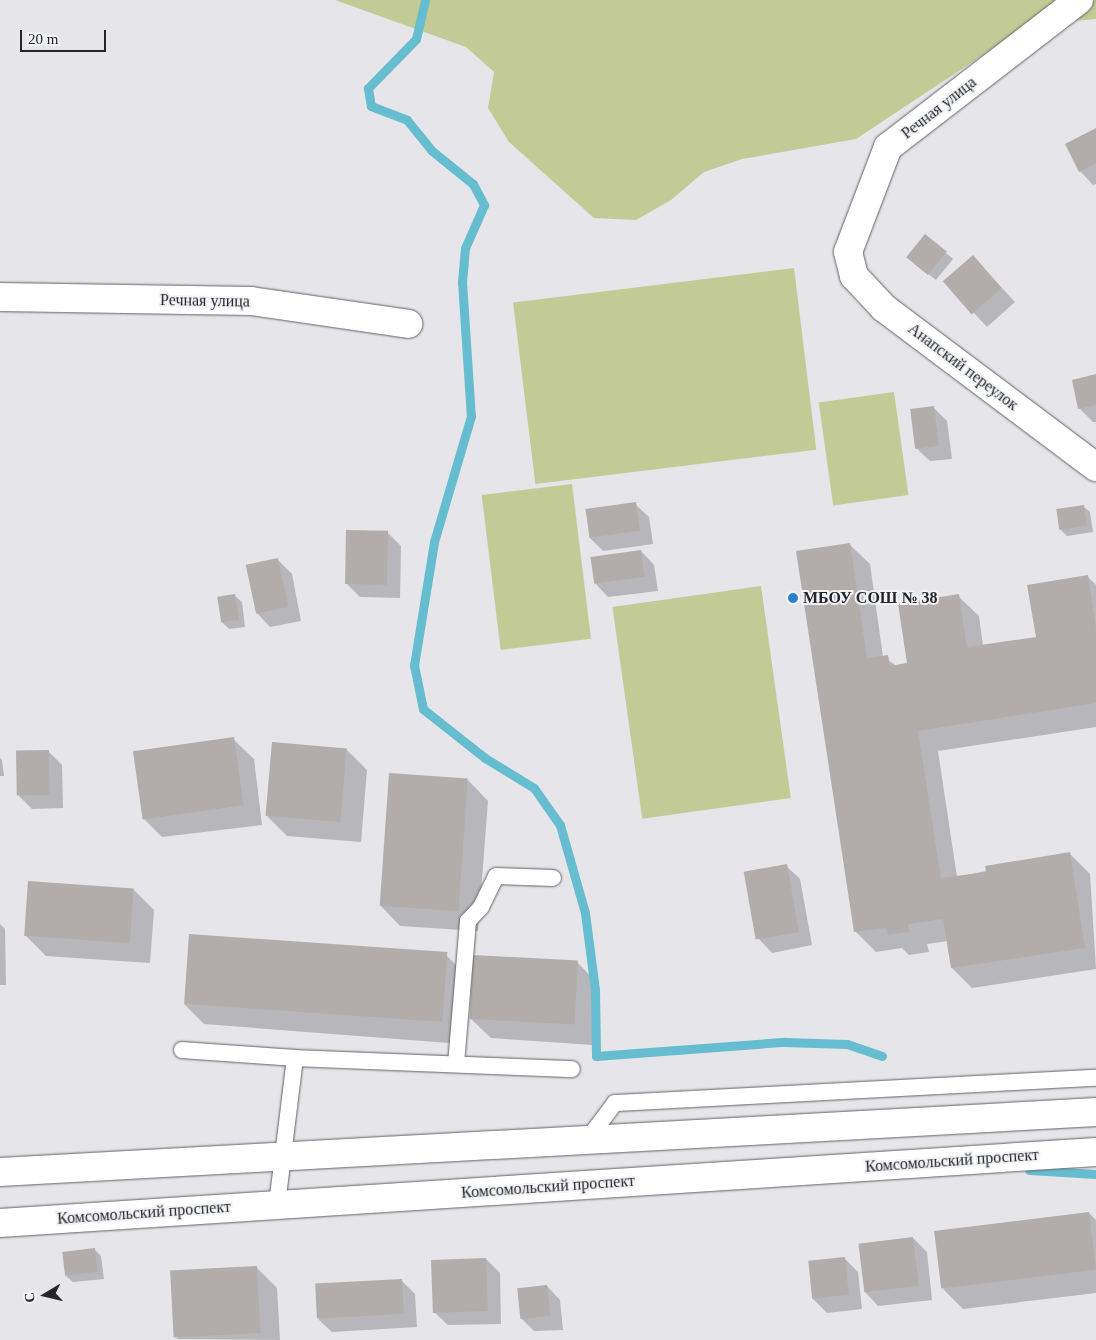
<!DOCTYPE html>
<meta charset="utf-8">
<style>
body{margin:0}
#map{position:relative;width:1096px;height:1340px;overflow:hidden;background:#e5e5ea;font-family:"Times New Roman",serif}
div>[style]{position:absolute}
.green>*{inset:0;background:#c2cb95;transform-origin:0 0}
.shadow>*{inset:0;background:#0003}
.stream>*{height:9px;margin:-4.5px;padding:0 4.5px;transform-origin:4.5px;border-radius:4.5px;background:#66bdcf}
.building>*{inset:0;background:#b2adab;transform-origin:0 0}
.roads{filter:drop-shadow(0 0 1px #626266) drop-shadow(0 0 1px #626266)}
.lane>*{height:16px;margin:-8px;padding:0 8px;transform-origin:8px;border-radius:8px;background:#fff}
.street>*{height:28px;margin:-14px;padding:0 14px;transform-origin:14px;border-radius:14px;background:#fff}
.dots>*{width:14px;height:14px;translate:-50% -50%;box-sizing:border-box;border:2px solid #f2f3f7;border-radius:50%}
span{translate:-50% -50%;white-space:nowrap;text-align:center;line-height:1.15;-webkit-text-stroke:4px #f2f3f7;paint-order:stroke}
.street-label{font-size:16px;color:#262628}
.poi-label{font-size:16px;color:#262628;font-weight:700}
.left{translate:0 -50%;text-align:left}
.north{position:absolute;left:20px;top:1270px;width:50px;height:50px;-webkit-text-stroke:4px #f2f3f7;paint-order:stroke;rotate:261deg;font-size:14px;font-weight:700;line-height:20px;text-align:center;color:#262628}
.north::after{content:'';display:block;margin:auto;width:18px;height:22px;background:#262628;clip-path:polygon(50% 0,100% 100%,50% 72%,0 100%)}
.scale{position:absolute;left:20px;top:30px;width:86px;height:22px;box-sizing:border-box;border:2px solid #262628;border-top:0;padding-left:6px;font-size:15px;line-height:18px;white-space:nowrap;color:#262628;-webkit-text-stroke:4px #f2f3f7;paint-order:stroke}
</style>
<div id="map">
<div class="green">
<i style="clip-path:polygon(335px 0,1096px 0,1096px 19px,1028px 25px,856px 139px,742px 159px,704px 172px,671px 200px,636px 220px,594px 218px,509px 142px,488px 108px,494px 72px,466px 47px)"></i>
<i style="left:794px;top:268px;width:183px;height:283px;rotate:83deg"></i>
<i style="left:894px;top:392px;width:104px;height:76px;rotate:82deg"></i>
<i style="left:572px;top:484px;width:156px;height:91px;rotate:83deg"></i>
<i style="left:761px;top:586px;width:214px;height:150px;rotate:82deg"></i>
</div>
<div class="shadow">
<i style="clip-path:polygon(1096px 129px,1096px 184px,1093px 185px,1080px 171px)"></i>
<i style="clip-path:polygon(926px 236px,953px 259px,936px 280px,915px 264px)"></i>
<i style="clip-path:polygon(973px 257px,1015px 302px,987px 327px,974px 313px)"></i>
<i style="clip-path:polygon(1096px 376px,1096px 422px,1093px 422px,1080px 409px,1073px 381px)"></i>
<i style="clip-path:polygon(933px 407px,947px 421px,952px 459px,930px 461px,916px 448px)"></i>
<i style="clip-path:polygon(635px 504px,649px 517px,653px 544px,603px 551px,589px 537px)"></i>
<i style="clip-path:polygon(1083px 506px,1090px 512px,1093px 532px,1067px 536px,1060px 529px)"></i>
<i style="clip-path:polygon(387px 532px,401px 546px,400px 598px,360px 597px,346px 583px)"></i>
<i style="clip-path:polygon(849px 544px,870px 564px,883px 657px,897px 666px,908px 664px,958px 596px,979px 616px,983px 646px,1037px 638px,1088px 577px,1096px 585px,1096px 727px,938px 751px,957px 877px,1070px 854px,1090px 874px,1096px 969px,972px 988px,952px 968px,948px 941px,927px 944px,929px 952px,909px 955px,902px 948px,876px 952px,856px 932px)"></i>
<i style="clip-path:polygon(641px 551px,654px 565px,658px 591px,608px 597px,595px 583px)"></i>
<i style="clip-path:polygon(278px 560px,292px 574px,301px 621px,270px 627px,257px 613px)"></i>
<i style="clip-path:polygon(235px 596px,242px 602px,245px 627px,229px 629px,222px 622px)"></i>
<i style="clip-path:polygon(233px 739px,254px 759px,262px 825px,162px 837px,142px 817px)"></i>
<i style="clip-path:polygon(347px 750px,367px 770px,361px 842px,287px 836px,267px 816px)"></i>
<i style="clip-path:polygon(49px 752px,62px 765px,63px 808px,32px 809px,19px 796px)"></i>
<i style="clip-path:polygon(0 758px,2px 760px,4px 776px,0 776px)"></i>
<i style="clip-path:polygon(468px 780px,488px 801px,478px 931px,400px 926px,380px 905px)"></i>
<i style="clip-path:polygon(786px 866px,800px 879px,812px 945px,772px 953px,759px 939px)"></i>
<i style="clip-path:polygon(134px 890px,154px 910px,150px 963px,46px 956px,25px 935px)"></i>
<i style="clip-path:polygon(0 924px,5px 929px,6px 985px,0 985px)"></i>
<i style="clip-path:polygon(446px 955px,467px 976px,462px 1044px,204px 1024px,184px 1004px)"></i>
<i style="clip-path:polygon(577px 962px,597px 983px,593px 1045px,491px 1038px,470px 1018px)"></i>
<i style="clip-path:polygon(1089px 1213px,1096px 1220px,1096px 1293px,963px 1309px,943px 1289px)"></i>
<i style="clip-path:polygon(913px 1238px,927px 1252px,932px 1300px,878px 1306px,865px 1292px,860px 1244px)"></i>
<i style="clip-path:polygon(94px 1249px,101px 1256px,104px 1279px,73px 1282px,66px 1276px)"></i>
<i style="clip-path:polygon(486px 1259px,500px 1273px,501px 1324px,448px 1325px,434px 1312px)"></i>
<i style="clip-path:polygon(845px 1259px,858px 1272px,862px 1309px,827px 1313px,813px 1299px)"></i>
<i style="clip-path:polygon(256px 1267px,277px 1288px,280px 1340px,176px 1339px)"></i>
<i style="clip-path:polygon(401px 1280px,415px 1294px,417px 1327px,332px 1332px,318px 1319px)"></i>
<i style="clip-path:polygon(547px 1286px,560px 1300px,563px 1330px,534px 1331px,521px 1318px)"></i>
</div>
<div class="stream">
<i style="left:425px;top:0;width:40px;rotate:103deg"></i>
<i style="left:416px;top:39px;width:69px;rotate:134.4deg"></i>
<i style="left:368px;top:88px;width:18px;rotate:81deg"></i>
<i style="left:371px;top:106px;width:39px;rotate:21deg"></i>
<i style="left:407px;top:120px;width:38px;rotate:51deg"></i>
<i style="left:431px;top:150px;width:54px;rotate:39deg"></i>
<i style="left:473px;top:184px;width:24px;rotate:62deg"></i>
<i style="left:484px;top:205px;width:47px;rotate:113.8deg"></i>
<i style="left:465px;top:248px;width:34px;rotate:95deg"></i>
<i style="left:462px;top:282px;width:134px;rotate:86.2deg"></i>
<i style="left:471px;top:416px;width:131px;rotate:106.4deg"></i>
<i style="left:434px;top:542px;width:125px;rotate:99.2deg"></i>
<i style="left:414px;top:665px;width:45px;rotate:78.4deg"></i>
<i style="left:423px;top:709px;width:79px;rotate:38.3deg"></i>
<i style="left:485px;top:758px;width:57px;rotate:31.5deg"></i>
<i style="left:534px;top:788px;width:45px;rotate:54.9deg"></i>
<i style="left:560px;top:825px;width:91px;rotate:74.1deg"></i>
<i style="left:585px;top:913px;width:78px;rotate:82.6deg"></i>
<i style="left:595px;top:990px;width:66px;rotate:89.1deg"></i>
<i style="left:596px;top:1056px;width:189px;rotate:-4.3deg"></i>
<i style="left:784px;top:1042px;width:63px;rotate:1.8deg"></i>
<i style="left:847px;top:1044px;width:37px;rotate:19deg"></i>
<i style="left:1029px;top:1170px;width:67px;rotate:3.4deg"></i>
</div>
<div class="building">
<i style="clip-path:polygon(1096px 128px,1096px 163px,1079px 172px,1065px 144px)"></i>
<i style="left:925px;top:234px;width:28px;height:30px;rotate:39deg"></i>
<i style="left:973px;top:255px;width:44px;height:40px;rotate:49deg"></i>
<i style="clip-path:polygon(1096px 374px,1096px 405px,1078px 409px,1072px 380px)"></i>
<i style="left:934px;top:406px;width:40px;height:24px;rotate:83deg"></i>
<i style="left:636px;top:502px;width:29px;height:51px;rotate:82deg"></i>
<i style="left:1084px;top:505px;width:21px;height:28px;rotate:82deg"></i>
<i style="left:346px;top:530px;width:42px;height:54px;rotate:1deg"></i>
<i style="clip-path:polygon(850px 543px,867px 658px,888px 655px,890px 666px,907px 663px,898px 604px,959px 594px,967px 647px,1036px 637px,1027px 585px,1088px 575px,1096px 628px,1096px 703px,918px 731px,941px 878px,986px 872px,985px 866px,1070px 852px,1085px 948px,951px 968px,943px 919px,908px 924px,909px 932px,888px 935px,886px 928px,854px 932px,796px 551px)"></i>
<i style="left:641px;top:550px;width:27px;height:51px;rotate:82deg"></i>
<i style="left:278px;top:558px;width:50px;height:33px;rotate:78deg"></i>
<i style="left:235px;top:594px;width:26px;height:18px;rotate:81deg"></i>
<i style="left:234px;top:737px;width:69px;height:102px;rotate:82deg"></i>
<i style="left:272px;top:742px;width:75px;height:74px;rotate:5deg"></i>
<i style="left:49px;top:750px;width:45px;height:33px;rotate:89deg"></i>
<i style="left:389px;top:773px;width:79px;height:133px;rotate:4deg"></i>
<i style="left:787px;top:864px;width:69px;height:44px;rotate:80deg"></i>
<i style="left:28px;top:881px;width:106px;height:55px;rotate:4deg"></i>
<i style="left:189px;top:934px;width:259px;height:70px;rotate:4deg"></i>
<i style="left:473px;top:955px;width:105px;height:64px;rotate:3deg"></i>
<i style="left:1089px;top:1212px;width:58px;height:156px;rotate:83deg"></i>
<i style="left:913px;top:1237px;width:49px;height:55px;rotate:83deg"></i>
<i style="left:95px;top:1248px;width:24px;height:33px;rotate:83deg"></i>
<i style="left:845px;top:1257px;width:38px;height:37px;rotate:84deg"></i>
<i style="left:486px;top:1258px;width:53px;height:55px;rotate:88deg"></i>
<i style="left:257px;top:1266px;width:67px;height:87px;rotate:87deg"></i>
<i style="left:402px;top:1279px;width:35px;height:87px;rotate:87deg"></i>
<i style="left:547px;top:1285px;width:31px;height:30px;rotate:84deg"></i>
</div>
<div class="roads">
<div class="lane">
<i style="left:182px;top:1050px;width:113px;rotate:4deg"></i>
<i style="left:295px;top:1058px;width:147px;rotate:97deg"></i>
<i style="left:295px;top:1058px;width:277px;rotate:2.3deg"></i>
<i style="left:456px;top:1064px;width:144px;rotate:-85.2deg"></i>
<i style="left:468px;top:921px;width:19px;rotate:-47deg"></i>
<i style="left:481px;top:907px;width:34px;rotate:-64deg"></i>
<i style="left:496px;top:876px;width:57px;rotate:2deg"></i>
<i style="left:587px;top:1140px;width:46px;rotate:-52.9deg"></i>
<i style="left:615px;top:1103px;width:482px;rotate:-3deg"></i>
</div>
<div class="street">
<i style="left:1079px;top:0;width:241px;rotate:142.4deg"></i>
<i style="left:888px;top:147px;width:112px;rotate:110.9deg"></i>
<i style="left:848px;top:252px;width:25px;rotate:76deg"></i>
<i style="left:854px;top:276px;width:44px;rotate:46.8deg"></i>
<i style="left:884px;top:308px;width:265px;rotate:36.9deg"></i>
<i style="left:0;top:297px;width:251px;rotate:0.9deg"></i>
<i style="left:251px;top:301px;width:159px;rotate:8.3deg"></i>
<i style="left:0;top:1172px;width:1098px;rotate:-3.13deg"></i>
<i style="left:0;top:1223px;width:1098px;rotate:-3.71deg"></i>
</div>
</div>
<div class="dots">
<i style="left:793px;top:598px;background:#2781ce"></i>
</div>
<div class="street-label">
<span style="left:939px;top:108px;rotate:-38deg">Речная улица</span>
<span style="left:205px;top:301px;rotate:1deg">Речная улица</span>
<span style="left:963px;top:367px;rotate:37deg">Анапский переулок</span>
<span style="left:952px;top:1161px;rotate:-4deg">Комсомольский проспект</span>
<span style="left:548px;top:1187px;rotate:-4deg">Комсомольский проспект</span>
<span style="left:144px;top:1213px;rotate:-4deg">Комсомольский проспект</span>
</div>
<div class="poi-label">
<span class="left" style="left:803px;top:598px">МБОУ СОШ № 38</span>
</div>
<div class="north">С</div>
<div class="scale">20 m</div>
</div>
